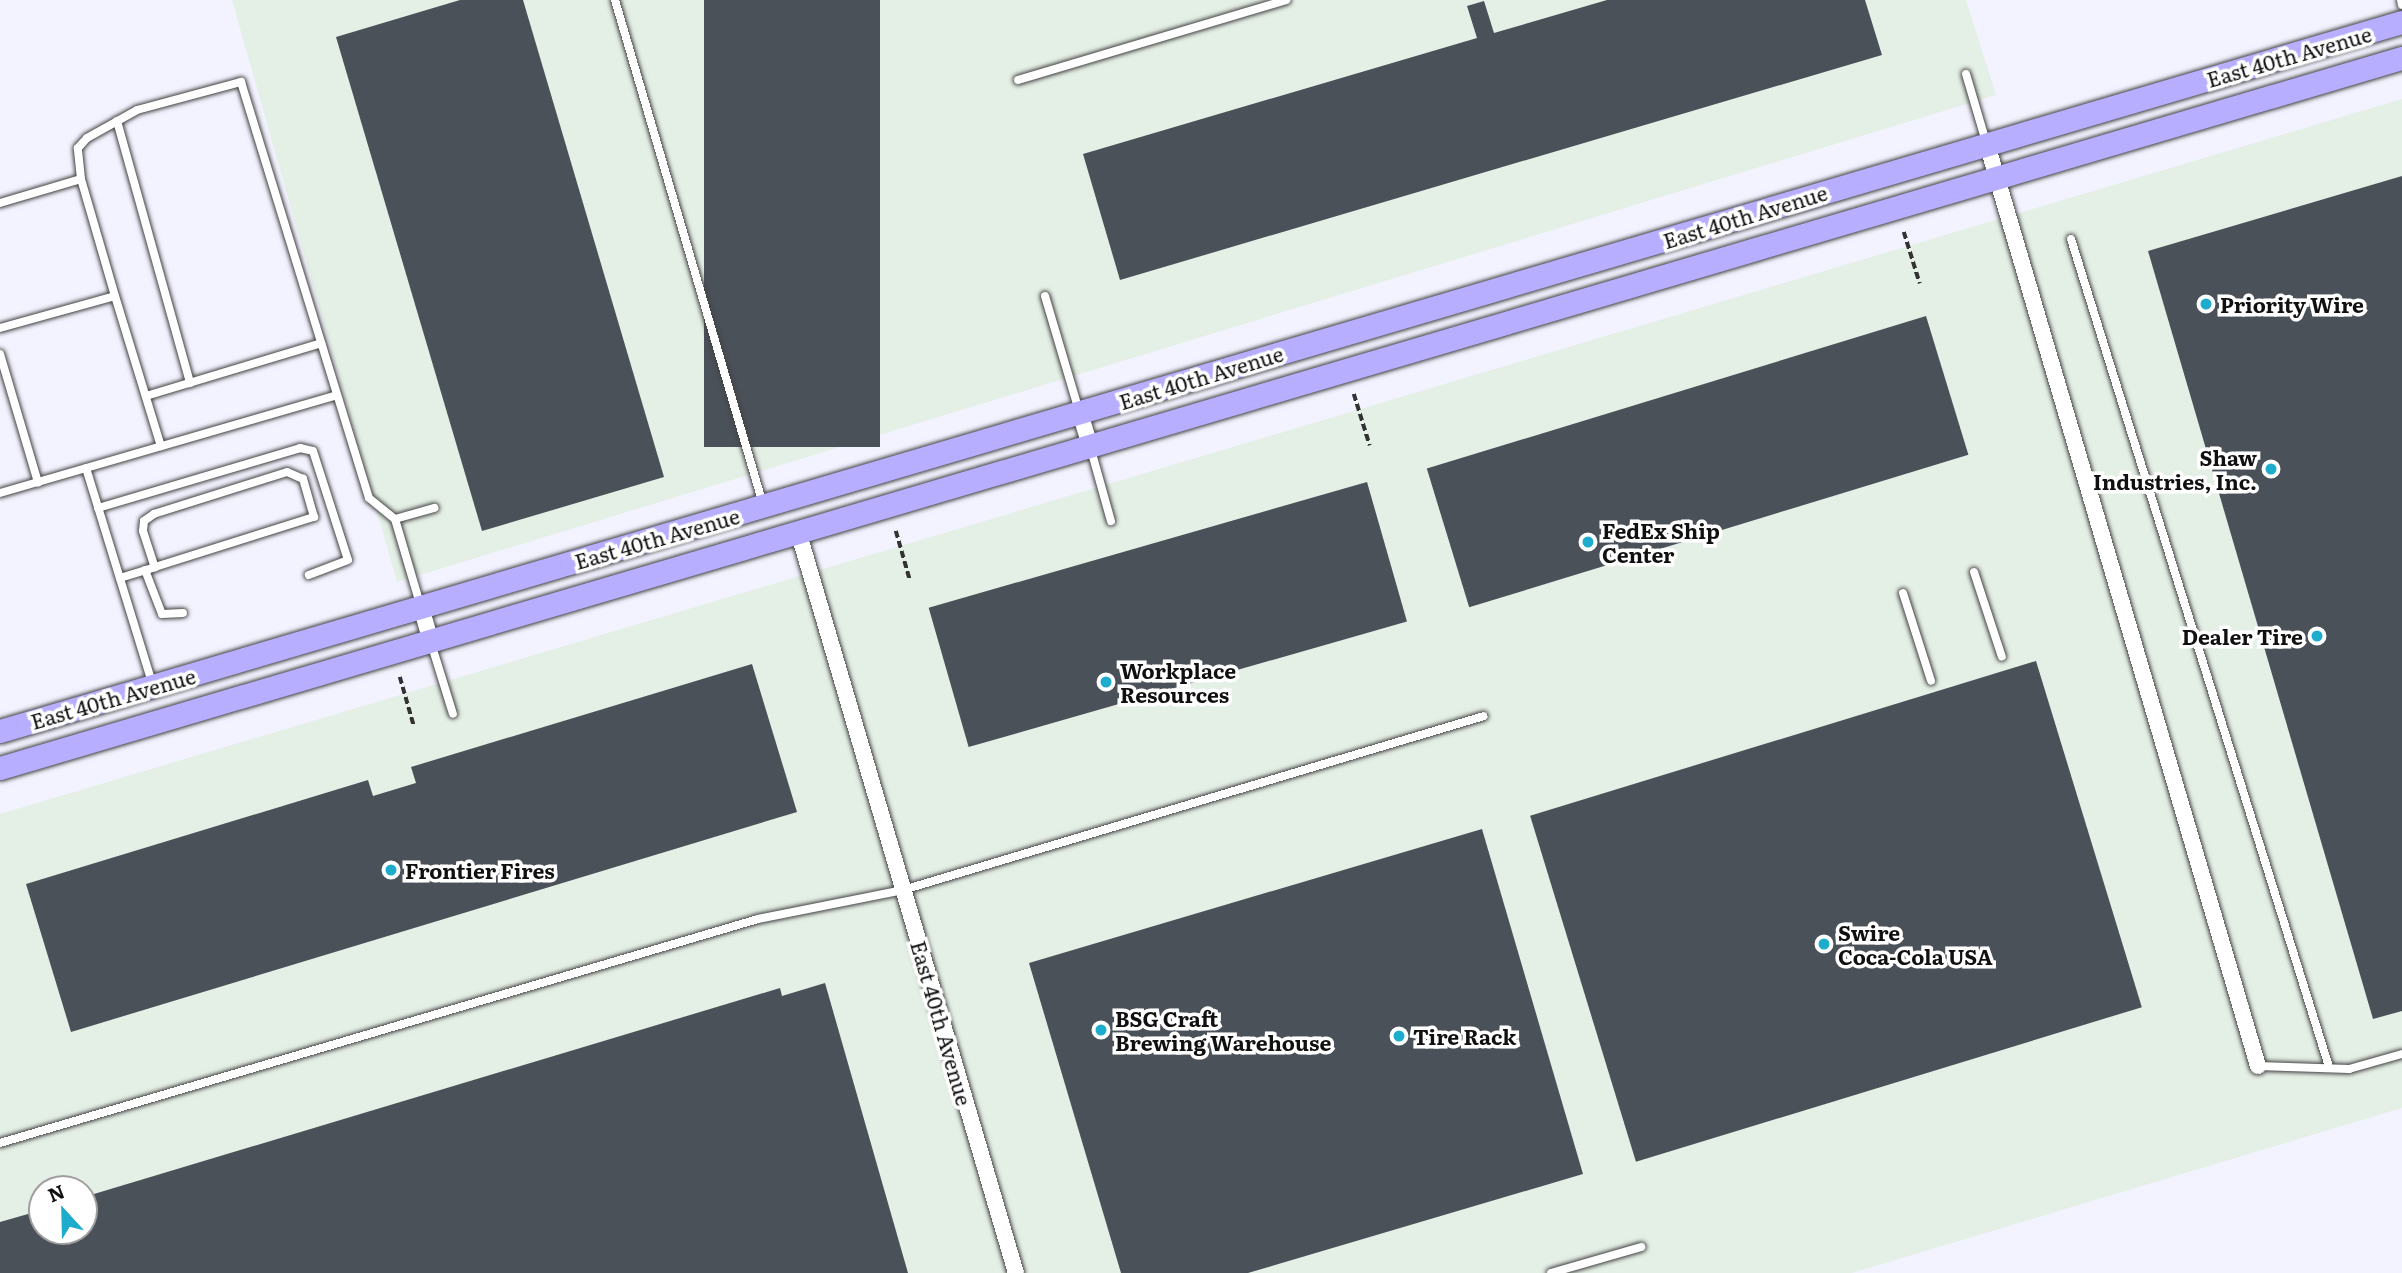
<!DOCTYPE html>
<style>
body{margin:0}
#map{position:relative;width:2402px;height:1273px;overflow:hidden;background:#f3f3ff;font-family:Literata,serif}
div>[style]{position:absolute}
.industrial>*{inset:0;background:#e4efe5}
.building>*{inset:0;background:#4b5159;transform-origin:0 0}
.path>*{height:3.5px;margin-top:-1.75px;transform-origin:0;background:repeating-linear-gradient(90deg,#323232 0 7px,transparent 0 10.5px)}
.roads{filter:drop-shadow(0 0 2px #434343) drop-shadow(0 0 2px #434343)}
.lane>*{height:8px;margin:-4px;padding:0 4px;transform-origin:4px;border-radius:4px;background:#fff}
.street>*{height:16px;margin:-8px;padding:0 8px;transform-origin:8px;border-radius:8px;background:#fff}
.secondary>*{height:23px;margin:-11.5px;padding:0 11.5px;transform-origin:11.5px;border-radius:11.5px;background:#b7aeff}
.dots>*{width:19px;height:19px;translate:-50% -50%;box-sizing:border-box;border:4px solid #fff;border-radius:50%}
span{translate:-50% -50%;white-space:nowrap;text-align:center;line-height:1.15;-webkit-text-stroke:7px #fff;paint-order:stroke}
.street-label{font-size:21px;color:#101010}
.poi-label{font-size:21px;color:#101010;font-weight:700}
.left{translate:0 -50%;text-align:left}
.right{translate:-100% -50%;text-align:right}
.north{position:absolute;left:28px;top:1175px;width:70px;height:70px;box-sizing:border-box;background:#fff;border:2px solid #9f9f9f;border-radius:50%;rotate:338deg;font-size:19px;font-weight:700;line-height:28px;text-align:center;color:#101010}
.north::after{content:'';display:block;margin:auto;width:24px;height:32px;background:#1daccb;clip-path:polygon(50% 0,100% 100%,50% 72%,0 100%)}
</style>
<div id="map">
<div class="industrial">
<i style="clip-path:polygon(232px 0,1966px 0,1996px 95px,397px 582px)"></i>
<i style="clip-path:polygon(evenodd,2402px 99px,2402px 1108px,1852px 1273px,0 1273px,0 814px,2402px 99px,42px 1189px,84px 1189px,84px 1231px,42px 1231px,42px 1189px)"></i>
</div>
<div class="building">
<i style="clip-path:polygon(460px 0,523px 0,664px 477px,482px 531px,336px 37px)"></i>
<i style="left:704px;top:0;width:176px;height:447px"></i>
<i style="clip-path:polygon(1607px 0,1865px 0,1882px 55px,1120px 280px,1083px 154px,1477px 38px,1467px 6px,1484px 1px,1494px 33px)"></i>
<i style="clip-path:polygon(2402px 176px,2402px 1011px,2373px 1019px,2148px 251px)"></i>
<i style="left:1926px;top:316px;width:145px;height:522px;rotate:73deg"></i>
<i style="left:1367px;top:482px;width:145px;height:456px;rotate:74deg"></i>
<i style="left:2036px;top:661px;width:362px;height:529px;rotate:73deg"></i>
<i style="clip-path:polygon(752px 664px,797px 812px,71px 1032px,26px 884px,368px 780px,373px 796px,416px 783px,411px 767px)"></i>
<i style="clip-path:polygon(1482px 829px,1583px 1174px,1248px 1273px,1121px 1273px,1029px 963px)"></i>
<i style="clip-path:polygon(825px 983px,908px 1273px,0 1273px,0 1222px,42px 1210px,42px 1231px,84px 1231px,84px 1197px,780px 988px,782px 996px)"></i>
</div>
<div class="path">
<i style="left:1904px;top:232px;width:54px;rotate:72.9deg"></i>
<i style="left:1354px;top:394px;width:54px;rotate:72.9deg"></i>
<i style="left:896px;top:531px;width:51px;rotate:74.1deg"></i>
<i style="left:400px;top:677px;width:51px;rotate:74.1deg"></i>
</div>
<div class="roads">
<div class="lane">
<i style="left:615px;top:0;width:525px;rotate:73.64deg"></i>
<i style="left:2401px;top:0;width:5px;rotate:79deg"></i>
<i style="left:1966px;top:74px;width:71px;rotate:73.6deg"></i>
<i style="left:1018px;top:80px;width:280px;rotate:-16.6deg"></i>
<i style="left:117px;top:121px;width:272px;rotate:74.4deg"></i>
<i style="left:81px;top:179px;width:31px;rotate:-96deg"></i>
<i style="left:78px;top:148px;width:13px;rotate:-48deg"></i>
<i style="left:87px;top:138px;width:57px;rotate:-29.2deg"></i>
<i style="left:137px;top:110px;width:108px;rotate:-15.1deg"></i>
<i style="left:241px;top:82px;width:435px;rotate:72.9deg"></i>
<i style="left:369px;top:498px;width:33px;rotate:39deg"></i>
<i style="left:395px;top:519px;width:89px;rotate:73.6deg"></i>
<i style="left:0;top:203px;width:84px;rotate:-16.5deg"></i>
<i style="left:81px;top:179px;width:122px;rotate:73.8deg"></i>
<i style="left:2071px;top:239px;width:867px;rotate:72.69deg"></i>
<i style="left:1045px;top:296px;width:120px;rotate:73.5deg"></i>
<i style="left:0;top:328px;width:119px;rotate:-15.5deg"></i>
<i style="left:115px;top:296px;width:157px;rotate:73deg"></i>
<i style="left:0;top:354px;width:134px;rotate:73.5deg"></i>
<i style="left:146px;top:396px;width:183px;rotate:-16.8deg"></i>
<i style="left:1090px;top:446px;width:78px;rotate:74.4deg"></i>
<i style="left:86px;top:468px;width:225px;rotate:72.9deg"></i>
<i style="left:0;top:493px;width:351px;rotate:-16.2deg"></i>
<i style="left:98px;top:508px;width:211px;rotate:-16.5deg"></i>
<i style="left:300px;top:448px;width:13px;rotate:13deg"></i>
<i style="left:313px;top:451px;width:114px;rotate:72.2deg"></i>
<i style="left:348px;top:560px;width:42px;rotate:159deg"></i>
<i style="left:395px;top:519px;width:41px;rotate:-15.8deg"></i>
<i style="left:145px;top:570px;width:47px;rotate:68.9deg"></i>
<i style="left:162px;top:614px;width:21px;rotate:-3deg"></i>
<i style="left:1974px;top:572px;width:89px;rotate:71.8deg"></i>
<i style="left:120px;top:578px;width:37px;rotate:-17deg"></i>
<i style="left:155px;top:567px;width:167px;rotate:-17.5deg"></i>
<i style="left:314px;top:517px;width:40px;rotate:-106deg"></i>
<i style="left:303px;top:479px;width:17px;rotate:-156deg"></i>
<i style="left:287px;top:472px;width:139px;rotate:162.5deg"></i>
<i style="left:154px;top:514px;width:12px;rotate:145deg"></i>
<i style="left:144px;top:521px;width:10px;rotate:96deg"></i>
<i style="left:143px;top:531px;width:38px;rotate:72deg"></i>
<i style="left:1903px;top:593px;width:92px;rotate:72.3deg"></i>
<i style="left:431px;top:643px;width:74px;rotate:72.8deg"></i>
<i style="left:2258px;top:1066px;width:91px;rotate:1.9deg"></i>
<i style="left:2349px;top:1069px;width:55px;rotate:-15.8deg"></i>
<i style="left:0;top:1143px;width:790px;rotate:-16.46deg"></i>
<i style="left:758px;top:919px;width:148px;rotate:-11.3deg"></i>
<i style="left:903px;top:890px;width:606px;rotate:-16.67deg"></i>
<i style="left:1551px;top:1273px;width:94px;rotate:-16.1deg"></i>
</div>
<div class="street">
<i style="left:1987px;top:144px;width:961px;rotate:73.62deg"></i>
<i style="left:1080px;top:413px;width:34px;rotate:73deg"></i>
<i style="left:798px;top:531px;width:773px;rotate:73.63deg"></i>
<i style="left:421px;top:607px;width:35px;rotate:74deg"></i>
</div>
<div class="secondary">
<i style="left:0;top:731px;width:2504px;rotate:-16.45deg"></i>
<i style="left:0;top:768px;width:2505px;rotate:-16.47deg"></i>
</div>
</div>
<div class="dots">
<i style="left:2206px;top:304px;background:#1daccb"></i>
<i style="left:2271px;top:469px;background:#1daccb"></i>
<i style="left:1588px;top:542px;background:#1daccb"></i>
<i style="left:2317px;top:636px;background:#1daccb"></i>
<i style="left:1106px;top:682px;background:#1daccb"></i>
<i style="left:391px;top:870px;background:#1daccb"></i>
<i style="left:1824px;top:944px;background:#1daccb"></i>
<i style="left:1101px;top:1030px;background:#1daccb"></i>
<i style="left:1399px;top:1036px;background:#1daccb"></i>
</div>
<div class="street-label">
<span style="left:2289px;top:56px;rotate:-16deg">East 40th Avenue</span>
<span style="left:1745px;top:216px;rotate:-17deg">East 40th Avenue</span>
<span style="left:1201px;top:377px;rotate:-17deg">East 40th Avenue</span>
<span style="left:657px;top:538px;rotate:-16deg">East 40th Avenue</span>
<span style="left:113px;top:698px;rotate:-16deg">East 40th Avenue</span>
<span style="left:942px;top:1023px;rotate:74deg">East 40th Avenue</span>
</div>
<div class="poi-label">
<span class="left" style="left:2220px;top:304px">Priority Wire</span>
<span class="right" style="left:2257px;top:469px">Shaw<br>Industries, Inc.</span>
<span class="left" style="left:1602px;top:542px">FedEx Ship<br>Center</span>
<span class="right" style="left:2303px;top:636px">Dealer Tire</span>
<span class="left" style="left:1120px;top:682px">Workplace<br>Resources</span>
<span class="left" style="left:405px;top:870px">Frontier Fires</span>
<span class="left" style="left:1838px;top:944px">Swire<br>Coca-Cola USA</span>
<span class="left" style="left:1115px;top:1030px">BSG Craft<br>Brewing Warehouse</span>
<span class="left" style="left:1413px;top:1036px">Tire Rack</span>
</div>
<div class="north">N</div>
</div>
